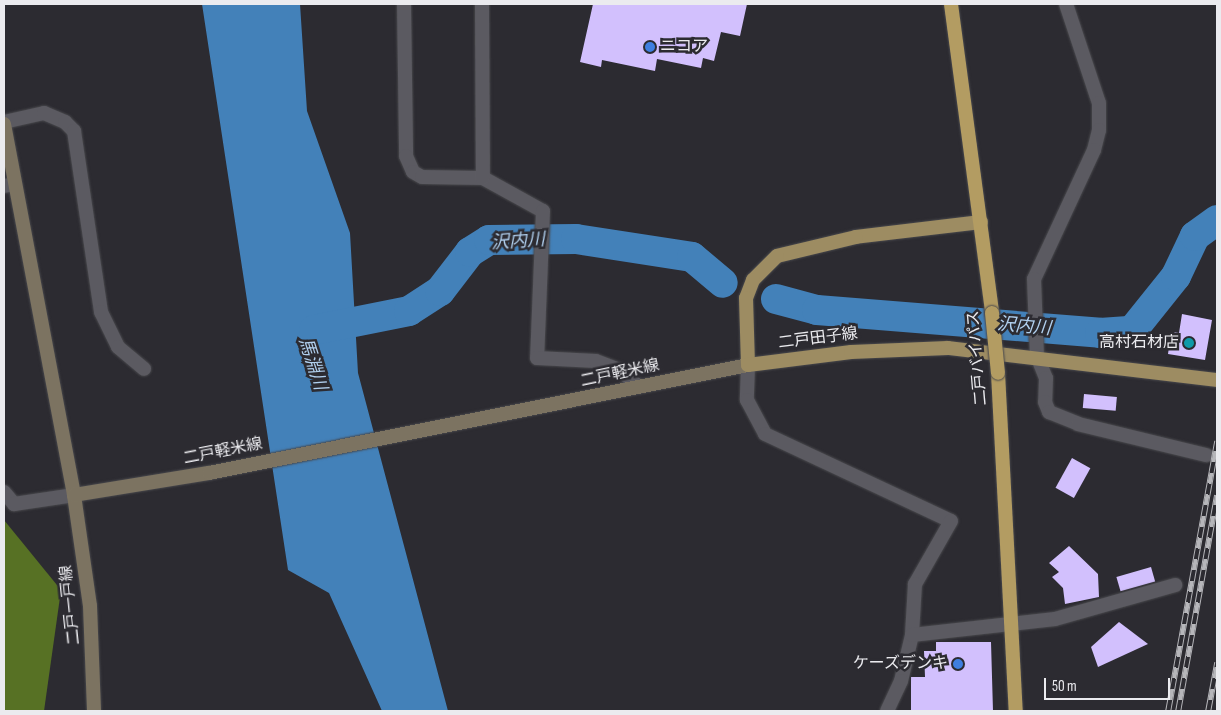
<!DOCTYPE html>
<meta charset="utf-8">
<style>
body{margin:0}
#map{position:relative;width:1221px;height:715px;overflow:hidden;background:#2c2b31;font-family:"Sofia Sans Condensed","Noto Sans JP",sans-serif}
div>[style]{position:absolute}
.forest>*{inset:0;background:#577124}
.water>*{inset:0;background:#4381b9}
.river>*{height:30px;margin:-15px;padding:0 15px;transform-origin:15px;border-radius:15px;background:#4381b9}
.building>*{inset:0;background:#d2c0fd;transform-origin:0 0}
.roads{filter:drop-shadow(0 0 1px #48484c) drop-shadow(0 0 1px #48484c)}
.minor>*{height:14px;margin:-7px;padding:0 7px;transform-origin:7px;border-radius:7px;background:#5b5a61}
.secondary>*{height:14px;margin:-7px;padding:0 7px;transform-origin:7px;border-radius:7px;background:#7c7361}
.primary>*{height:14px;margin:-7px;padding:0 7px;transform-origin:7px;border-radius:7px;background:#9d8c62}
.trunk>*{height:14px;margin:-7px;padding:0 7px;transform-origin:7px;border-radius:7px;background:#b39c62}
.rail>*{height:5.5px;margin-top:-2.75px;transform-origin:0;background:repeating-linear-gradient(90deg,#2c2b31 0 11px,#b6b6ba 0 22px);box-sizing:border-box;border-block:1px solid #b6b6ba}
.bridges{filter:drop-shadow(0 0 1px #48484c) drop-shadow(0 0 1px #48484c)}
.trunk-bridge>*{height:14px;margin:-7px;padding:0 7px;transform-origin:7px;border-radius:7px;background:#b39c62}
.dots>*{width:14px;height:14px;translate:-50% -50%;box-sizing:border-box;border:2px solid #2c2b31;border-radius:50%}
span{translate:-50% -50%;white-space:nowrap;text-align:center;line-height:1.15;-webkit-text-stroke:5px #2c2b31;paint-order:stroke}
.poi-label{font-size:16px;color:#ebebef}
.left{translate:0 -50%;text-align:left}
.right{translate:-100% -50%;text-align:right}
.street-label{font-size:16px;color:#ebebef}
.water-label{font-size:18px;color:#b1d0ef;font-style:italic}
.frame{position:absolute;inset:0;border:5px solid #ebebef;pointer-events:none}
.scale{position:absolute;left:1044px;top:678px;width:126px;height:22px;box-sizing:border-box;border:2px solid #ebebef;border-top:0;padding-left:6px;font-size:15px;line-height:18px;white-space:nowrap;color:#ebebef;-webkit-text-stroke:4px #2c2b31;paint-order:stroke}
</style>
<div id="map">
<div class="forest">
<i style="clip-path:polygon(4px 520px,61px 590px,44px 711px,4px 711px)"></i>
</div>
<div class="water">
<i style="clip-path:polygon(202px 4px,300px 4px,307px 111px,350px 233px,358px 373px,448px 711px,382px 711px,329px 593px,288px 570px)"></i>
</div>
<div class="river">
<i style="left:776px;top:299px;width:42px;rotate:15deg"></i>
<i style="left:817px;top:310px;width:284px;rotate:4.6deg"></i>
<i style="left:1100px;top:333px;width:32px;rotate:-4deg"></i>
<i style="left:1132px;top:331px;width:70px;rotate:-51.3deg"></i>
<i style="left:1176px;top:276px;width:44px;rotate:-64.6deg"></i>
<i style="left:1195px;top:236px;width:27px;rotate:-36deg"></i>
<i style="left:314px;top:330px;width:97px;rotate:-11.3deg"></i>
<i style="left:409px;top:311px;width:37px;rotate:-33deg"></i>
<i style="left:440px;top:291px;width:49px;rotate:-52.4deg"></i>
<i style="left:470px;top:252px;width:22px;rotate:-32deg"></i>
<i style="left:489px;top:240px;width:87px;rotate:-0.7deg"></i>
<i style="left:576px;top:239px;width:117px;rotate:8.8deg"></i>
<i style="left:692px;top:257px;width:40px;rotate:40deg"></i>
</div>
<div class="building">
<i style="clip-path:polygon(593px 4px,747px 4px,740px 36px,721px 32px,714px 61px,703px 58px,701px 68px,657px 59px,655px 71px,602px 60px,601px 67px,580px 62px)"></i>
<i style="clip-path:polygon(1182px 314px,1212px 320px,1205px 360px,1168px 354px,1171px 332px,1179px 333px)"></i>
<i style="left:1084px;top:394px;width:33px;height:14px;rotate:5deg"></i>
<i style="left:1072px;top:458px;width:21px;height:34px;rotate:29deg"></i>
<i style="clip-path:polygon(1069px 546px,1098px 574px,1099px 597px,1065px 604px,1063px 588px,1052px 577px,1059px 572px,1049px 563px)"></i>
<i style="left:1151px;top:567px;width:15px;height:36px;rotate:74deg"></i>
<i style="clip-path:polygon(1119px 622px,1148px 644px,1098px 667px,1091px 647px)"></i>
<i style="clip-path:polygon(936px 642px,991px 642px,993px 711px,911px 711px,911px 677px,925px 677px,924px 651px,936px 651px)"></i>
</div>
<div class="roads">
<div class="minor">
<i style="left:404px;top:4px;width:152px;rotate:89.2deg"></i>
<i style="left:406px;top:156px;width:17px;rotate:66deg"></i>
<i style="left:413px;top:172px;width:10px;rotate:29deg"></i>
<i style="left:422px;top:177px;width:61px;rotate:0.9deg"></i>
<i style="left:483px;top:178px;width:68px;rotate:28.8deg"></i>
<i style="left:543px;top:211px;width:147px;rotate:92.3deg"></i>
<i style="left:537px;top:358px;width:59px;rotate:2.9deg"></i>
<i style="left:596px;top:361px;width:26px;rotate:21deg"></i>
<i style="left:620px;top:370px;width:25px;rotate:42deg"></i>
<i style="left:482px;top:4px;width:174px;rotate:89.7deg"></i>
<i style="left:1066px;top:4px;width:104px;rotate:71.6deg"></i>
<i style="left:1099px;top:103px;width:27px;rotate:90deg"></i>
<i style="left:1099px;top:130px;width:21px;rotate:104deg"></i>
<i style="left:1094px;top:150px;width:142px;rotate:114.9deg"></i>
<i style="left:1034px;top:279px;width:77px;rotate:87.8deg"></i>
<i style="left:1037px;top:356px;width:24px;rotate:68deg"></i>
<i style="left:1046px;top:378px;width:24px;rotate:92deg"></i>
<i style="left:1045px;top:402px;width:11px;rotate:68deg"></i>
<i style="left:1049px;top:412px;width:31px;rotate:22deg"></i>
<i style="left:1078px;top:424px;width:132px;rotate:13.6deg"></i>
<i style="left:4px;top:122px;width:41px;rotate:-12.7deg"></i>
<i style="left:44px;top:113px;width:23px;rotate:23deg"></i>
<i style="left:65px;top:122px;width:13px;rotate:45deg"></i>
<i style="left:74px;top:131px;width:183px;rotate:81.5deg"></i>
<i style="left:101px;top:312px;width:39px;rotate:64deg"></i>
<i style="left:118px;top:347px;width:34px;rotate:40deg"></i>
<i style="left:4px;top:186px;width:10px;rotate:-11deg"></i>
<i style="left:748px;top:365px;width:35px;rotate:92deg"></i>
<i style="left:747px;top:400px;width:38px;rotate:62deg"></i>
<i style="left:765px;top:434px;width:205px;rotate:25.1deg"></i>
<i style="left:951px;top:521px;width:73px;rotate:119.7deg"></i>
<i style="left:915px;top:584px;width:51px;rotate:93.4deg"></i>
<i style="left:912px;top:635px;width:47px;rotate:103.4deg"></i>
<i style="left:901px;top:681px;width:33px;rotate:115deg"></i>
<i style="left:4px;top:492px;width:16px;rotate:50deg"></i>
<i style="left:14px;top:504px;width:61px;rotate:-8.5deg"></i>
<i style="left:912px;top:635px;width:144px;rotate:-6.4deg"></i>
<i style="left:1055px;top:619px;width:125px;rotate:-15.8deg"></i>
</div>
<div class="secondary">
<i style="left:4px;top:124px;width:378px;rotate:79.3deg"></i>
<i style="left:74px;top:495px;width:112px;rotate:81.8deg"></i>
<i style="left:90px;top:606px;width:105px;rotate:87.8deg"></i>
<i style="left:74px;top:495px;width:137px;rotate:-9.3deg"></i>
<i style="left:209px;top:473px;width:550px;rotate:-11.33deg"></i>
</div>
<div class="primary">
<i style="left:981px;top:222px;width:126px;rotate:173.2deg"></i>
<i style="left:856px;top:237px;width:81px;rotate:166.5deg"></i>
<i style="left:777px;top:256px;width:34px;rotate:135deg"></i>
<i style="left:753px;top:280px;width:19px;rotate:111deg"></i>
<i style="left:746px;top:298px;width:67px;rotate:88.3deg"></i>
<i style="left:748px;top:365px;width:104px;rotate:-7.2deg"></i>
<i style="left:851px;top:352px;width:97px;rotate:-2.4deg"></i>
<i style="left:948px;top:348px;width:271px;rotate:6.8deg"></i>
</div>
<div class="trunk">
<i style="left:951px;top:4px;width:312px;rotate:82.4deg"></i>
<i style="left:998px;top:373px;width:338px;rotate:87deg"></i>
</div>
</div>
<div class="rail">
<i style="left:1168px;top:711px;width:274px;rotate:-79.7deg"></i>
<i style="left:1178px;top:711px;width:219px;rotate:-79.8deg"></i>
<i style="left:1208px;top:711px;width:49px;rotate:-79.4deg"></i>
</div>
<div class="bridges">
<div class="trunk-bridge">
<i style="left:992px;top:313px;width:60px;rotate:84.3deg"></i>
</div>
</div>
<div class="dots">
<i style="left:650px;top:47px;background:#3f7fe0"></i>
<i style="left:1189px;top:343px;background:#0f9aa8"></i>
<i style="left:958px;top:664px;background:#3f7fe0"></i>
</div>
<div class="poi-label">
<span class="left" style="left:660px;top:47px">ニコア</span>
<span class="right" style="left:1179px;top:343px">高村石材店</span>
<span class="right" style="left:948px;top:664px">ケーズデンキ</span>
</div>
<div class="street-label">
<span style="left:818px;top:339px;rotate:-7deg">二戸田子線</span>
<span style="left:978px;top:358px;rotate:-95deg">二戸バイパス</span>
<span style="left:620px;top:374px;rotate:-12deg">二戸軽米線</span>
<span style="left:223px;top:452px;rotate:-11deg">二戸軽米線</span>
<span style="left:71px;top:605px;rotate:-96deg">二戸一戸線</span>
</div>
<div class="water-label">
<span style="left:518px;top:242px;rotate:-4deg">沢内川</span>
<span style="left:1024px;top:327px;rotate:5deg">沢内川</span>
<span style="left:312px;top:364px;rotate:72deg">馬淵川</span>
</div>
<div class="frame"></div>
<div class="scale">50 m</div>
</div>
